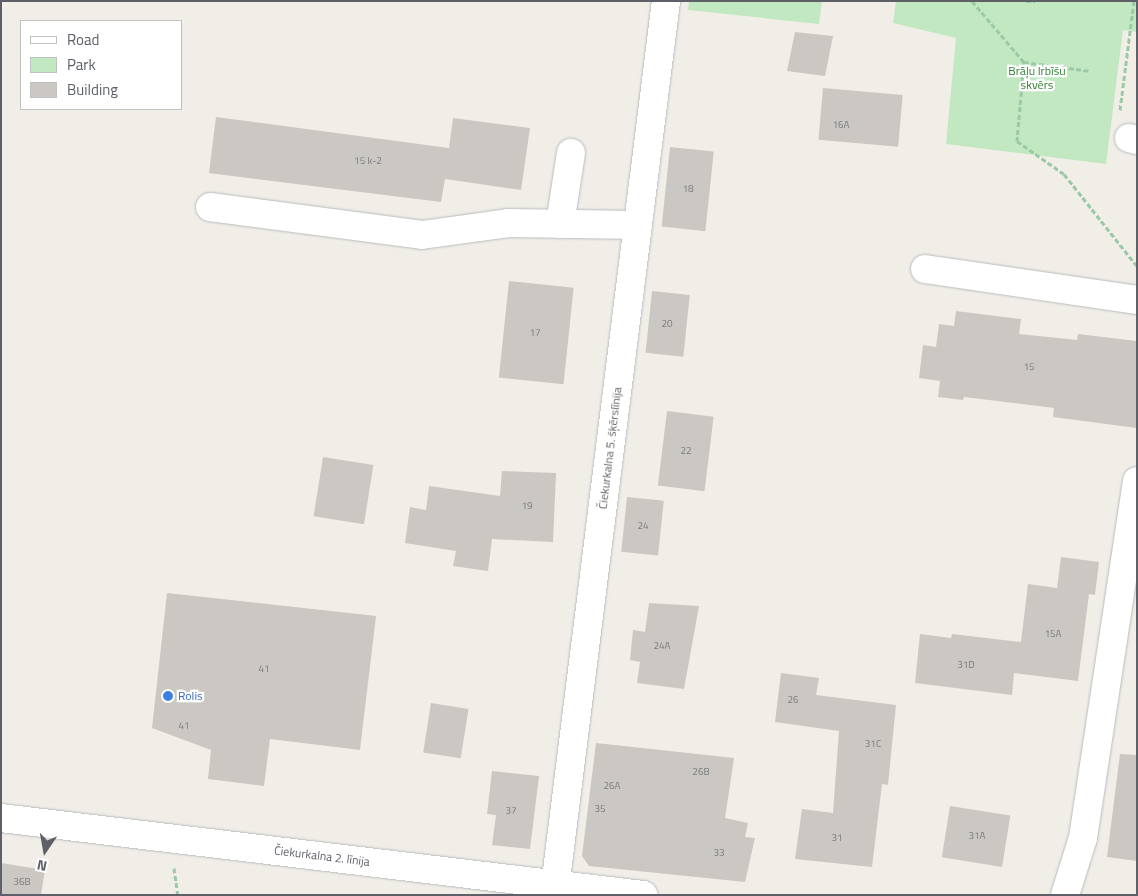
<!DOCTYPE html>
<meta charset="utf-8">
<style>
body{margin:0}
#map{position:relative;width:1138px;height:896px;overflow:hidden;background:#f0eee6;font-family:"Titillium Web",sans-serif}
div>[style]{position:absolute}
.green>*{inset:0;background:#c2e8c2}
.building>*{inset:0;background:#cbc8c3;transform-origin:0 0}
.path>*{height:3px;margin-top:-1.5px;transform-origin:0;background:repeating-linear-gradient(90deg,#9ac9a8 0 5px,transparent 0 7.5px)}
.roads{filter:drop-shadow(0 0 1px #b8bbc0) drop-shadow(0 0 1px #b8bbc0)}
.minor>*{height:28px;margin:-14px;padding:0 14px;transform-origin:14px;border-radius:14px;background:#fff}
.dots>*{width:14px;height:14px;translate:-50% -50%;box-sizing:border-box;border:2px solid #fff;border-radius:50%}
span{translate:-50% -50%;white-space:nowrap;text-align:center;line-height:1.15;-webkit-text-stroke:4.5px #fff;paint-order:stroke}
.number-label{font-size:10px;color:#787b7e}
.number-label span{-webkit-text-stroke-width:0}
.park-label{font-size:12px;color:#318234}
.street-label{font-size:12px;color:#5d6167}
.shop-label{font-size:12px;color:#366cbe}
.left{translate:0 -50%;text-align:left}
.frame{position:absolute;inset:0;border:2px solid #5d6167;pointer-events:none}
.legend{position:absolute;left:20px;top:20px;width:162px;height:90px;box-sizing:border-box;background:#fff;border:1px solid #bec0c2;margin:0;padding:6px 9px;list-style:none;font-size:15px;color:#5d6167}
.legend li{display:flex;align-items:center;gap:10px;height:25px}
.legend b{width:25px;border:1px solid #bec0c2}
.north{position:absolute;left:20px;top:826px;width:50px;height:50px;-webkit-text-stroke:4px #fff;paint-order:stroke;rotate:192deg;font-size:14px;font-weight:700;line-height:20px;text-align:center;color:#5d6167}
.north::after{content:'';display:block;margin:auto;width:18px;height:22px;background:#5d6167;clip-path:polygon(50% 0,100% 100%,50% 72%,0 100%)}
</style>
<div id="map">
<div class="green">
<i style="clip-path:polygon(689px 1px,822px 1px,819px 24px,688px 10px)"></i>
<i style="clip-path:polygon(896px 1px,1137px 1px,1137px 32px,1123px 30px,1106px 164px,946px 144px,956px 38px,893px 23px)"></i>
</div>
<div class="building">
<i style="clip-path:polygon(795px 32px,833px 36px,825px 76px,787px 71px)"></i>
<i style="left:823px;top:88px;width:80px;height:52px;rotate:5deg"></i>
<i style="clip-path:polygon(216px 117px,449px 148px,453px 118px,530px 128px,521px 190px,445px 179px,441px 202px,209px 173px)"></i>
<i style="left:670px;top:147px;width:44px;height:80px;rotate:6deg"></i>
<i style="left:509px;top:281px;width:65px;height:97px;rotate:6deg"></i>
<i style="left:652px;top:291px;width:38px;height:62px;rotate:6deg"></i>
<i style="clip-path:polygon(956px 311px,1021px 319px,1019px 334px,1077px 340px,1078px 334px,1137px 341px,1137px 428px,1053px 417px,1054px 408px,964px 397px,963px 400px,938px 397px,940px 381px,919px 378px,923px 345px,936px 347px,939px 324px,954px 326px)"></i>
<i style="left:667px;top:411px;width:47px;height:75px;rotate:7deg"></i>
<i style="left:323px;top:457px;width:51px;height:60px;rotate:9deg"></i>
<i style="clip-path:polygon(502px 471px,556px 473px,553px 542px,492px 539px,488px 571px,453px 566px,456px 551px,405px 543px,410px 507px,426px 510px,429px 486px,500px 496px)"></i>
<i style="left:627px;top:497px;width:37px;height:55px;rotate:6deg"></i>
<i style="clip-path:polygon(1061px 557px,1099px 562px,1095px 595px,1089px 594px,1078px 681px,1014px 673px,1012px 695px,915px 683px,920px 634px,951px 638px,952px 634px,1021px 642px,1028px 584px,1057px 588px)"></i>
<i style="clip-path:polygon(167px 593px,376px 616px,360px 750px,270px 739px,264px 786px,208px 779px,211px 750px,152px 728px)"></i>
<i style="clip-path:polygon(649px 603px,699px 606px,684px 689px,637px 683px,640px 662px,630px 660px,633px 630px,645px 632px)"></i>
<i style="clip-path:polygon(781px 673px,819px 678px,816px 695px,896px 705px,888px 785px,882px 784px,872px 867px,795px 859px,802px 809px,833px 813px,839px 731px,775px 722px)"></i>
<i style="left:431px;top:703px;width:38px;height:50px;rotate:9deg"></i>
<i style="clip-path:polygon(596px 743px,734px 758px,725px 818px,748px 823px,745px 837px,755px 838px,745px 882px,589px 866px,582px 856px)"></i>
<i style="clip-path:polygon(1120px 754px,1137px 755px,1137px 861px,1107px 857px)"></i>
<i style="clip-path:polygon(492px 771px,539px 776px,530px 849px,492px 845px,496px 815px,487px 814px)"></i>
<i style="left:950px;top:806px;width:61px;height:52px;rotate:9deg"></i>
<i style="clip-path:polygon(1px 863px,45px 870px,41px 895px,1px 895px)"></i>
</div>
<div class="path">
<i style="left:972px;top:1px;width:80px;rotate:49.6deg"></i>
<i style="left:1024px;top:62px;width:79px;rotate:95.1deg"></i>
<i style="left:1017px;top:141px;width:57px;rotate:35.1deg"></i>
<i style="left:1064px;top:174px;width:117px;rotate:51.6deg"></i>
<i style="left:1026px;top:1px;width:9px"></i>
<i style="left:1024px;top:62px;width:67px;rotate:7.8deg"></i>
<i style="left:1120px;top:110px;width:110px;rotate:-82.7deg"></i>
<i style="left:174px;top:868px;width:27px;rotate:82deg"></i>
</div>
<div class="roads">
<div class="minor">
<i style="left:1129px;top:138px;width:8px;rotate:14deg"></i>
<i style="left:210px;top:207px;width:214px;rotate:7.5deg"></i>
<i style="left:422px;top:235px;width:87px;rotate:-7.9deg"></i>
<i style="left:508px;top:223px;width:130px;rotate:0.9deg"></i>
<i style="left:560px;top:224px;width:72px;rotate:-81.2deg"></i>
<i style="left:925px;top:269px;width:214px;rotate:8.3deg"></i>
<i style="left:1px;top:818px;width:647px;rotate:6.84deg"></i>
<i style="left:554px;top:895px;width:901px;rotate:-82.86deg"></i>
<i style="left:1065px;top:895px;width:60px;rotate:-72.5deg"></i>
<i style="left:1083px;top:838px;width:361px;rotate:-81.4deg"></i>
</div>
</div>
<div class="dots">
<i style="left:168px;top:696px;background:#3f7fe0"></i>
</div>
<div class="number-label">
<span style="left:841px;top:125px">16A</span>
<span style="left:368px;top:161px">15 k-2</span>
<span style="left:688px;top:189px">18</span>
<span style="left:667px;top:324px">20</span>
<span style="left:535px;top:333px">17</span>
<span style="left:1029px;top:367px">15</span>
<span style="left:686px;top:451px">22</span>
<span style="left:527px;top:506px">19</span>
<span style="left:643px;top:526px">24</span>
<span style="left:1053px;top:634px">15A</span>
<span style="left:662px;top:646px">24A</span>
<span style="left:966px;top:665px">31D</span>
<span style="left:264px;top:669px">41</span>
<span style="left:793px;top:700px">26</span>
<span style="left:184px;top:726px">41</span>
<span style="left:873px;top:744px">31C</span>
<span style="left:701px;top:772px">26B</span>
<span style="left:612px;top:786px">26A</span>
<span style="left:600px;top:809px">35</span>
<span style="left:511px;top:811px">37</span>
<span style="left:977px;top:836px">31A</span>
<span style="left:837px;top:838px">31</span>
<span style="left:719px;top:853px">33</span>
<span style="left:22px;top:882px">36B</span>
</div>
<div class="park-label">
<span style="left:1037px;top:78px">Brāļu Irbīšu<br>skvērs</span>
</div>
<div class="street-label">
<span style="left:610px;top:448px;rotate:-83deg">Čiekurkalna 5. šķērslīnija</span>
<span style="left:322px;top:856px;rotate:7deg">Čiekurkalna 2. līnija</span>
</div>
<div class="shop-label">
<span class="left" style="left:178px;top:696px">Rolis</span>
</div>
<div class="frame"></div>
<ul class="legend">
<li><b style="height:6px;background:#fff"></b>Road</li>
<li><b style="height:14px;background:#c2e8c2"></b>Park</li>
<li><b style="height:14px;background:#cbc8c3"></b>Building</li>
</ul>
<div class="north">N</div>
</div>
